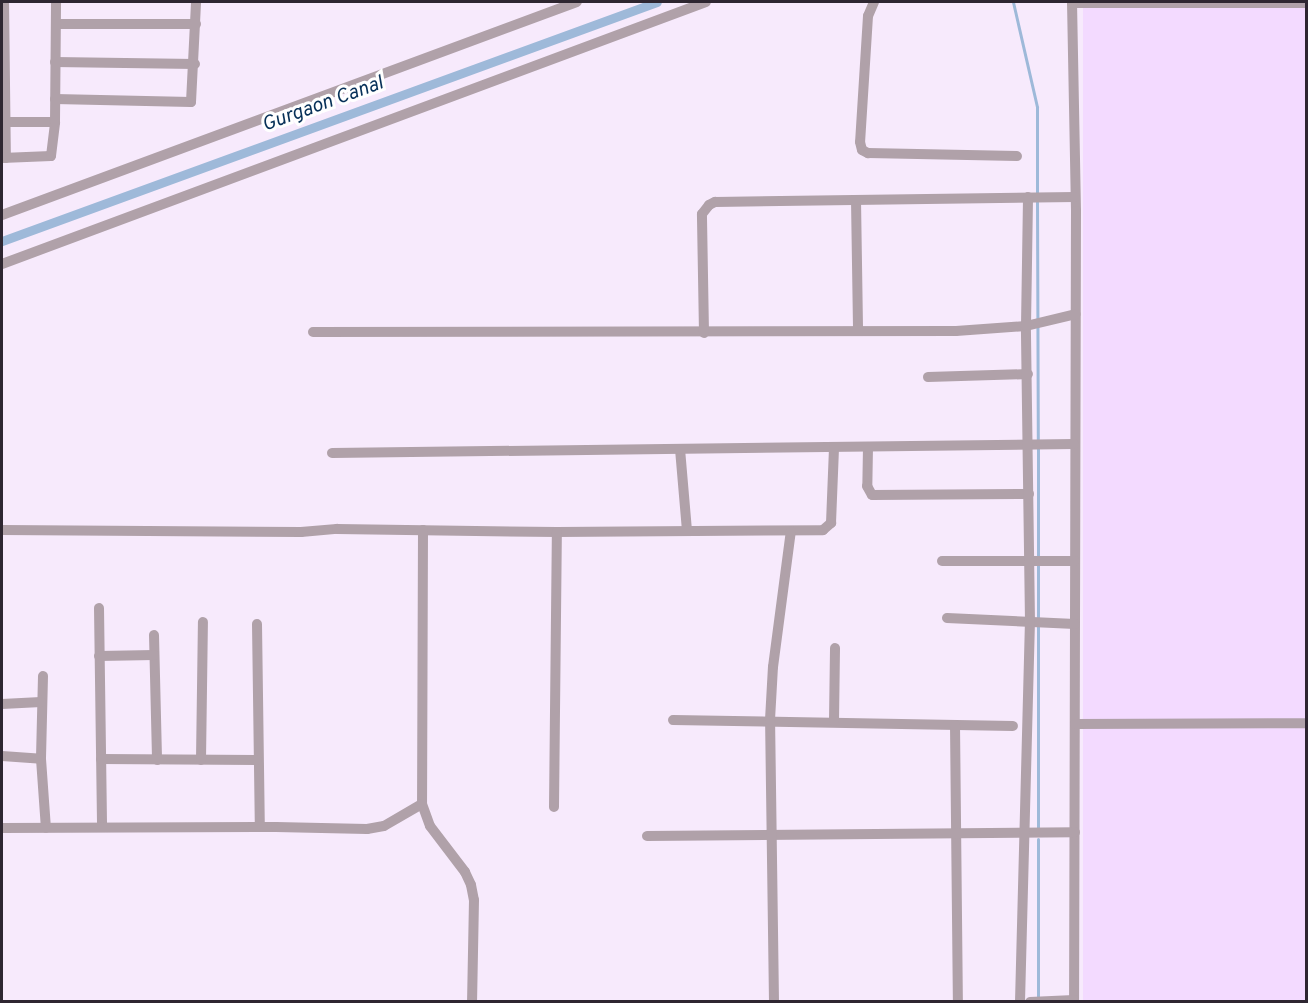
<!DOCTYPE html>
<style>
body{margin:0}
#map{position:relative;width:1308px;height:1003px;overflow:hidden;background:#f7eafc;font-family:Overpass,sans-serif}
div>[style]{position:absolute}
.built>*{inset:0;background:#f3daff;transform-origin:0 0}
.stream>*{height:3px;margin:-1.5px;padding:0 1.5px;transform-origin:1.5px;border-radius:1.5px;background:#9eb9d9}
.canal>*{height:9px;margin:-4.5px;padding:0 4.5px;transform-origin:4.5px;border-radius:4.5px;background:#9eb9d9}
.minor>*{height:10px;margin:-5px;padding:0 5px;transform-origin:5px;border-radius:5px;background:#b0a1a9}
span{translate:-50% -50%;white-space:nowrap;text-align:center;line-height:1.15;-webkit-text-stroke:6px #fff;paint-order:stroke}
.water-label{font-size:20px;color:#073058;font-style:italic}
.frame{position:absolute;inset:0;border:3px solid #2e2631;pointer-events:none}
</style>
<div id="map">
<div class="built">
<i style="left:1083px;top:2px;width:223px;height:999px"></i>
</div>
<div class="stream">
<i style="left:1013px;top:2px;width:108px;rotate:77.1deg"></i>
<i style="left:1037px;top:107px;width:88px;rotate:90deg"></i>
<i style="left:1037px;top:202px;width:239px;rotate:89.8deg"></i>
<i style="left:1038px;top:448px;width:110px;rotate:90deg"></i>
<i style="left:1038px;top:565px;width:265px;rotate:90deg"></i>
<i style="left:1038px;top:839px;width:160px;rotate:90deg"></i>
</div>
<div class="canal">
<i style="left:2px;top:241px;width:697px;rotate:-20.05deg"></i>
</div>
<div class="minor">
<i style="left:4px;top:2px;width:156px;rotate:89.3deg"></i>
<i style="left:874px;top:2px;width:15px;rotate:113deg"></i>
<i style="left:868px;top:16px;width:126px;rotate:93.6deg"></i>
<i style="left:860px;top:142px;width:8px;rotate:76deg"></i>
<i style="left:862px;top:150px;width:7px;rotate:27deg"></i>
<i style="left:868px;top:153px;width:149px;rotate:1.2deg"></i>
<i style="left:1072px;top:2px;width:209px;rotate:88.9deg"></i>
<i style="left:1076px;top:211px;width:791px;rotate:90.14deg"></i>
<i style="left:1072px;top:3px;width:234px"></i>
<i style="left:56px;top:24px;width:140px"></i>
<i style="left:55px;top:62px;width:140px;rotate:0.8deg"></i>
<i style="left:55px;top:99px;width:136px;rotate:1.3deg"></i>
<i style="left:191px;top:102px;width:100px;rotate:-87.1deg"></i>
<i style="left:2px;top:122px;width:53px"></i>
<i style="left:2px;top:158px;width:49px;rotate:-2.3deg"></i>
<i style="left:51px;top:156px;width:34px;rotate:-83deg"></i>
<i style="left:55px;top:122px;width:120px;rotate:-89.5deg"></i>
<i style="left:856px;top:200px;width:131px;rotate:89.1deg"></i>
<i style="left:2px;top:215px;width:613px;rotate:-20.33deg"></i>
<i style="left:2px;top:264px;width:751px;rotate:-20.41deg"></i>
<i style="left:313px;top:332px;width:643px;rotate:-0.09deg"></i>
<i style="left:956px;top:331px;width:70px;rotate:-4.1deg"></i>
<i style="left:1026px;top:326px;width:51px;rotate:-13.5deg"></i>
<i style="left:704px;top:333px;width:119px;rotate:-91deg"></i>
<i style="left:702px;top:214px;width:11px;rotate:-52deg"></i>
<i style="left:709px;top:205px;width:7px;rotate:-27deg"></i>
<i style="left:715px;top:202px;width:360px;rotate:-0.8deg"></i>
<i style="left:928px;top:377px;width:100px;rotate:-1.7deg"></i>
<i style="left:868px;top:447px;width:39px;rotate:91deg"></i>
<i style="left:867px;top:486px;width:10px;rotate:61deg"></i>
<i style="left:872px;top:495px;width:157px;rotate:-0.4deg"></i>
<i style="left:680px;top:449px;width:81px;rotate:85.1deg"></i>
<i style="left:332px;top:453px;width:742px;rotate:-0.69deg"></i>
<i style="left:2px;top:530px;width:299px;rotate:0.4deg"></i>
<i style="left:301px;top:532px;width:36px;rotate:-5deg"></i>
<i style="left:337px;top:529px;width:220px;rotate:0.8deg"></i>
<i style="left:557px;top:532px;width:266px;rotate:-0.4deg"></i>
<i style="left:823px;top:530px;width:11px;rotate:-41deg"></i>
<i style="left:831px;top:523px;width:76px;rotate:-87.7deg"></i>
<i style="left:423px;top:530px;width:274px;rotate:90.2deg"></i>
<i style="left:422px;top:804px;width:23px;rotate:70deg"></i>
<i style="left:430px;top:826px;width:58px;rotate:52.7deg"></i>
<i style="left:465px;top:872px;width:14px;rotate:65deg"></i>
<i style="left:471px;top:885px;width:15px;rotate:79deg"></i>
<i style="left:474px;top:900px;width:102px;rotate:91.1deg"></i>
<i style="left:942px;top:561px;width:133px"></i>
<i style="left:99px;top:608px;width:219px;rotate:89.2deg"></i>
<i style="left:947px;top:618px;width:128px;rotate:2.7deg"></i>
<i style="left:257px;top:624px;width:203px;rotate:89.2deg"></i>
<i style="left:154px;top:635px;width:125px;rotate:88.6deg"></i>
<i style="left:99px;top:656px;width:55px;rotate:-1deg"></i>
<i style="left:43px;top:676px;width:83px;rotate:91.4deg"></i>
<i style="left:41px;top:759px;width:69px;rotate:85.9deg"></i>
<i style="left:2px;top:704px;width:39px;rotate:-3deg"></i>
<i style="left:673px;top:720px;width:340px;rotate:1deg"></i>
<i style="left:834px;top:721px;width:73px;rotate:-89.2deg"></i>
<i style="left:1075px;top:724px;width:231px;rotate:-0.2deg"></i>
<i style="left:955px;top:725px;width:277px;rotate:89.4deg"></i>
<i style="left:2px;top:756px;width:39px;rotate:4deg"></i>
<i style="left:101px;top:759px;width:156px;rotate:0.4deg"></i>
<i style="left:201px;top:760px;width:138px;rotate:-89.2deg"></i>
<i style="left:554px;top:807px;width:275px;rotate:-89.4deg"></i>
<i style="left:2px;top:828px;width:274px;rotate:-0.2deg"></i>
<i style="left:276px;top:827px;width:91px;rotate:1.3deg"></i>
<i style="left:367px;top:829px;width:17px;rotate:-10deg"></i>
<i style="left:384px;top:826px;width:44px;rotate:-30.1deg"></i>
<i style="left:647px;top:836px;width:428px;rotate:-0.5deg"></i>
<i style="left:774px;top:1002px;width:282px;rotate:-90.8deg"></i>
<i style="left:770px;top:720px;width:53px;rotate:-86.8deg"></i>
<i style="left:773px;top:667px;width:137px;rotate:-82.5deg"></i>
<i style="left:1020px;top:1002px;width:380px;rotate:-88.5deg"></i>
<i style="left:1030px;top:622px;width:296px;rotate:-90.8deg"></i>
<i style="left:1026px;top:326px;width:129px;rotate:-89.1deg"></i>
<i style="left:1030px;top:1002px;width:44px;rotate:-2.6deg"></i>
</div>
<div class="water-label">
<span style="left:323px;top:105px;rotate:-20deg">Gurgaon Canal</span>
</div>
<div class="frame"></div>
</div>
